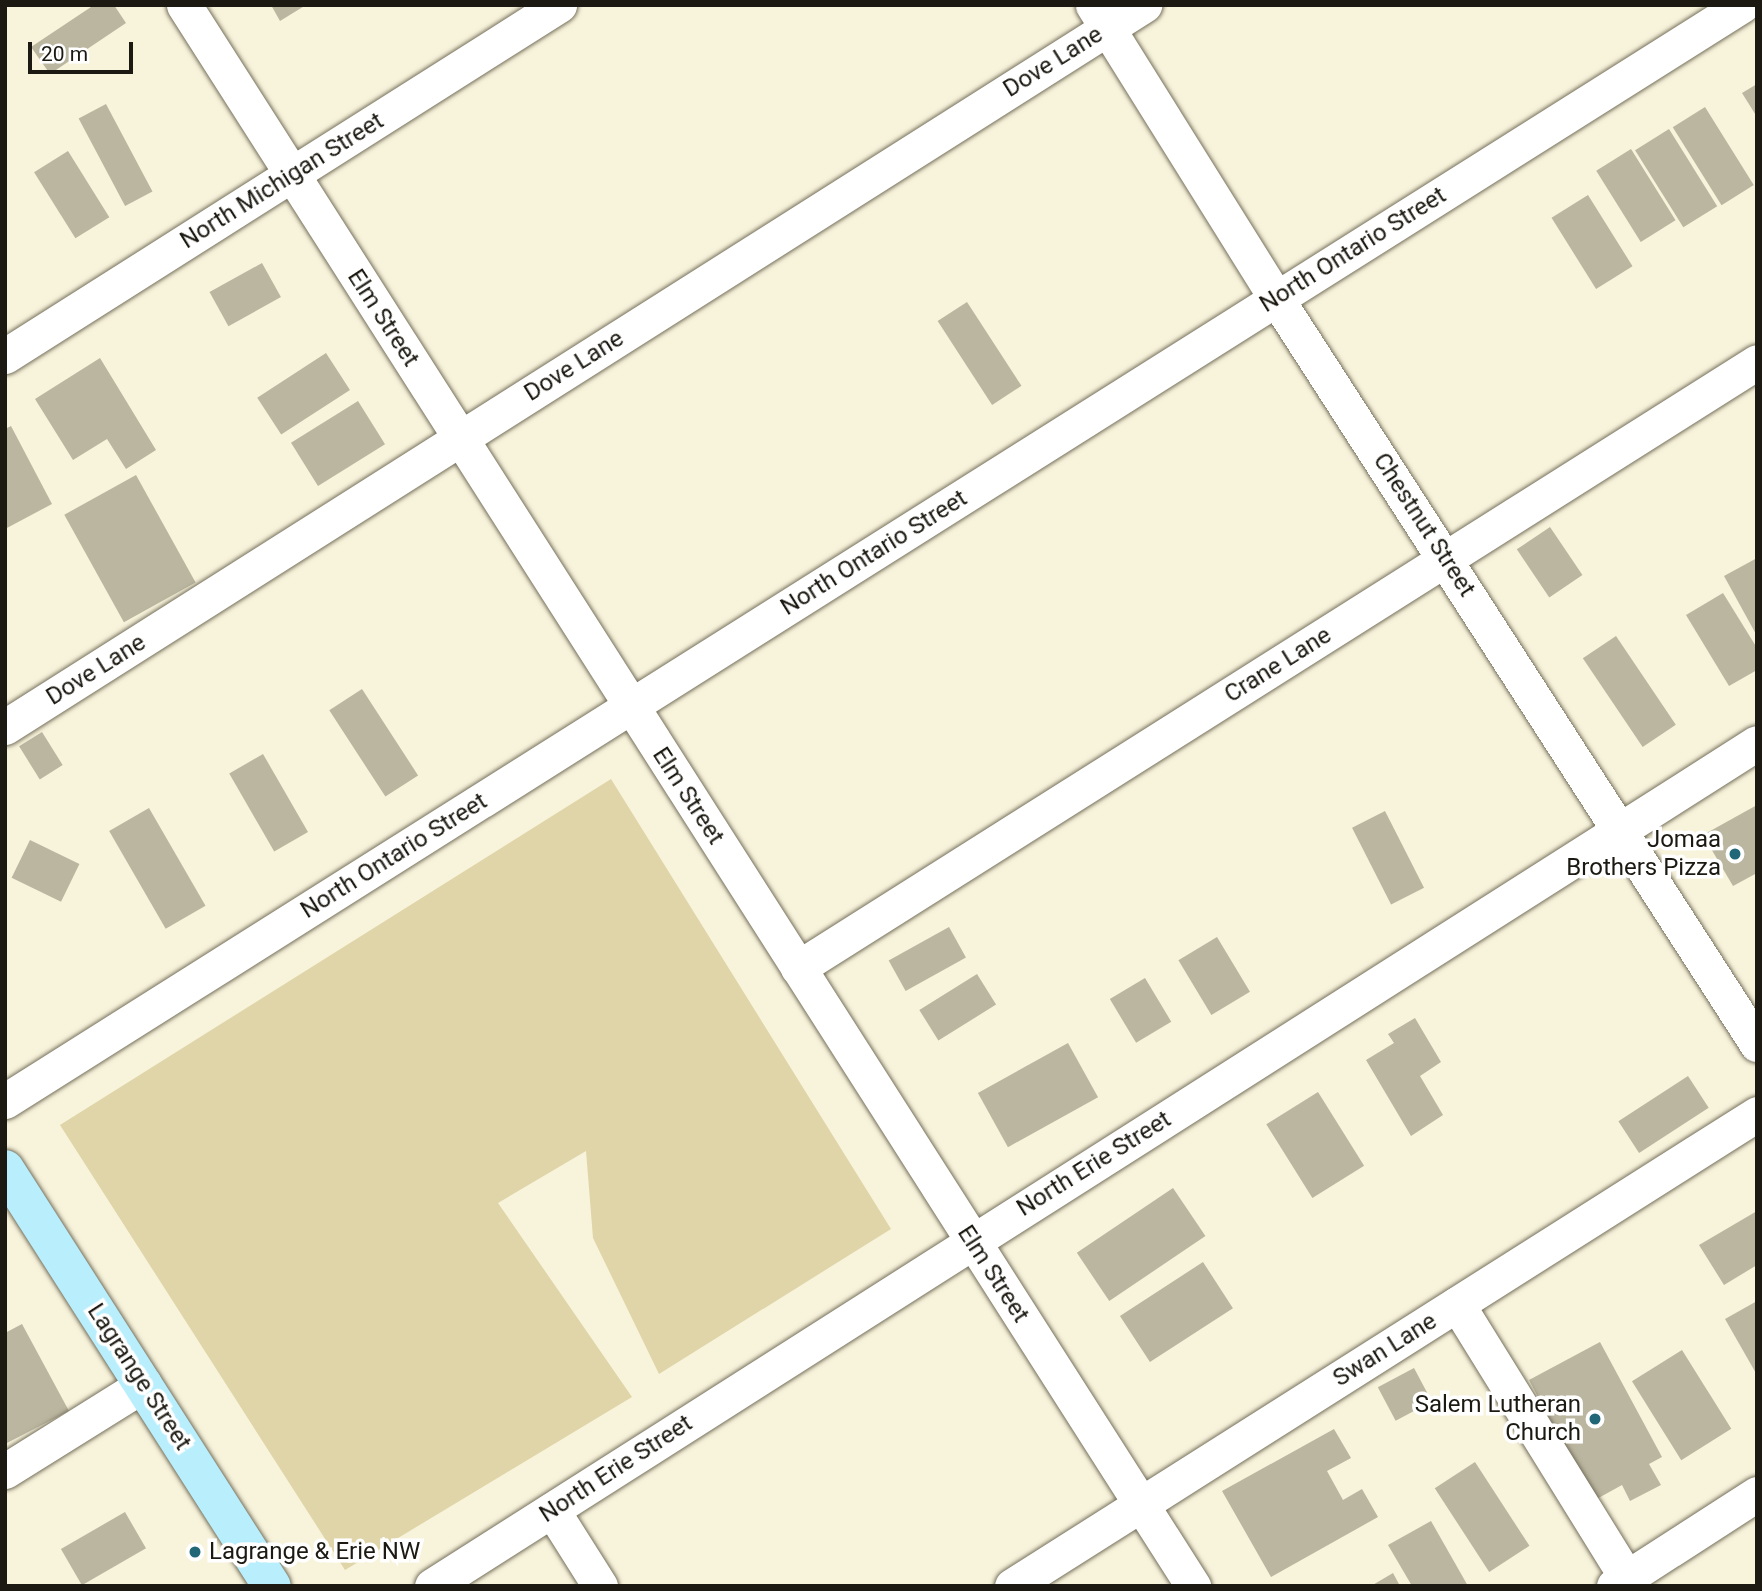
<!DOCTYPE html>
<style>
body{margin:0}
#map{position:relative;width:1762px;height:1591px;overflow:hidden;background:#f8f3db;font-family:Roboto,sans-serif}
div>[style]{position:absolute}
.green>*{inset:0;background:#dfd5a8}
.building>*{inset:0;background:#bbb6a0;transform-origin:0 0}
.roads{filter:drop-shadow(0 0 2px #75705c) drop-shadow(0 0 2px #75705c)}
.minor>*{height:35px;margin:-17.5px;padding:0 17.5px;transform-origin:17.5px;border-radius:17.5px;background:#fff}
.major>*{height:38px;margin:-19px;padding:0 19px;transform-origin:19px;border-radius:19px;background:#b9eefd}
.dots>*{width:19px;height:19px;translate:-50% -50%;box-sizing:border-box;border:4px solid #fff;border-radius:50%}
span{translate:-50% -50%;white-space:nowrap;text-align:center;line-height:1.15;-webkit-text-stroke:7px #fff;paint-order:stroke}
.street-label{font-size:24px;color:#1b1911}
.poi-label{font-size:24px;color:#1b1911}
.right{translate:-100% -50%;text-align:right}
.left{translate:0 -50%;text-align:left}
.frame{position:absolute;inset:0;border:7px solid #1b1911;pointer-events:none}
.scale{position:absolute;left:28px;top:42px;width:105px;height:32px;box-sizing:border-box;border:4px solid #1b1911;border-top:0;padding-left:9px;font-size:21px;line-height:24px;white-space:nowrap;color:#1b1911;-webkit-text-stroke:5px #fff;paint-order:stroke}
</style>
<div id="map">
<div class="green">
<i style="clip-path:polygon(611px 779px,891px 1229px,659px 1374px,593px 1238px,586px 1151px,498px 1203px,632px 1397px,345px 1570px,60px 1125px)"></i>
</div>
<div class="building">
<i style="clip-path:polygon(94px 5px,114px 5px,126px 23px,50px 74px,31px 47px)"></i>
<i style="clip-path:polygon(271px 5px,306px 5px,280px 21px)"></i>
<i style="clip-path:polygon(1757px 84px,1757px 117px,1742px 93px)"></i>
<i style="left:106px;top:104px;width:99px;height:31px;rotate:62deg"></i>
<i style="left:1705px;top:107px;width:92px;height:38px;rotate:58deg"></i>
<i style="left:1669px;top:129px;width:91px;height:40px;rotate:58deg"></i>
<i style="left:1631px;top:149px;width:84px;height:41px;rotate:58deg"></i>
<i style="left:68px;top:151px;width:78px;height:40px;rotate:58deg"></i>
<i style="left:1588px;top:195px;width:84px;height:43px;rotate:58deg"></i>
<i style="left:262px;top:263px;width:39px;height:60px;rotate:61deg"></i>
<i style="left:967px;top:302px;width:100px;height:35px;rotate:57deg"></i>
<i style="left:326px;top:353px;width:44px;height:82px;rotate:57deg"></i>
<i style="clip-path:polygon(100px 358px,156px 450px,126px 469px,107px 439px,73px 460px,35px 399px)"></i>
<i style="left:358px;top:401px;width:51px;height:79px;rotate:58deg"></i>
<i style="clip-path:polygon(11px 426px,52px 504px,5px 529px,5px 429px)"></i>
<i style="left:136px;top:475px;width:123px;height:82px;rotate:61deg"></i>
<i style="left:1550px;top:527px;width:58px;height:40px;rotate:56deg"></i>
<i style="clip-path:polygon(1757px 558px,1757px 636px,1724px 576px)"></i>
<i style="clip-path:polygon(1723px 593px,1757px 648px,1757px 670px,1729px 686px,1686px 615px)"></i>
<i style="left:1616px;top:636px;width:107px;height:40px;rotate:56deg"></i>
<i style="left:362px;top:689px;width:103px;height:39px;rotate:57deg"></i>
<i style="left:42px;top:732px;width:39px;height:27px;rotate:58deg"></i>
<i style="left:263px;top:754px;width:90px;height:39px;rotate:60deg"></i>
<i style="clip-path:polygon(1757px 805px,1757px 873px,1733px 886px,1703px 835px)"></i>
<i style="left:149px;top:808px;width:113px;height:46px;rotate:60deg"></i>
<i style="left:1385px;top:811px;width:86px;height:37px;rotate:63deg"></i>
<i style="left:30px;top:840px;width:55px;height:42px;rotate:26deg"></i>
<i style="left:949px;top:927px;width:35px;height:69px;rotate:61deg"></i>
<i style="left:1217px;top:937px;width:64px;height:45px;rotate:59deg"></i>
<i style="left:977px;top:974px;width:36px;height:68px;rotate:58deg"></i>
<i style="left:1145px;top:978px;width:51px;height:41px;rotate:59deg"></i>
<i style="clip-path:polygon(1415px 1018px,1441px 1062px,1420px 1076px,1443px 1115px,1411px 1136px,1366px 1060px,1394px 1043px,1388px 1034px)"></i>
<i style="left:1068px;top:1043px;width:62px;height:103px;rotate:61deg"></i>
<i style="left:1688px;top:1076px;width:38px;height:83px;rotate:57deg"></i>
<i style="left:1318px;top:1092px;width:87px;height:61px;rotate:58deg"></i>
<i style="left:1173px;top:1188px;width:58px;height:116px;rotate:56deg"></i>
<i style="clip-path:polygon(1757px 1211px,1757px 1265px,1724px 1285px,1699px 1245px)"></i>
<i style="left:1203px;top:1262px;width:55px;height:99px;rotate:57deg"></i>
<i style="clip-path:polygon(1757px 1301px,1757px 1375px,1725px 1319px)"></i>
<i style="clip-path:polygon(22px 1324px,69px 1411px,5px 1444px,5px 1333px)"></i>
<i style="clip-path:polygon(1600px 1342px,1662px 1457px,1649px 1464px,1661px 1485px,1630px 1501px,1622px 1485px,1593px 1501px,1529px 1380px)"></i>
<i style="left:1682px;top:1350px;width:93px;height:59px;rotate:58deg"></i>
<i style="left:1414px;top:1368px;width:38px;height:41px;rotate:62deg"></i>
<i style="clip-path:polygon(1334px 1429px,1351px 1458px,1327px 1471px,1343px 1500px,1362px 1489px,1378px 1517px,1271px 1577px,1222px 1491px)"></i>
<i style="left:1475px;top:1462px;width:100px;height:48px;rotate:57deg"></i>
<i style="left:125px;top:1512px;width:42px;height:74px;rotate:60deg"></i>
<i style="clip-path:polygon(1431px 1521px,1468px 1586px,1412px 1586px,1388px 1545px)"></i>
<i style="clip-path:polygon(1393px 1573px,1400px 1586px,1371px 1586px)"></i>
</div>
<div class="roads">
<div class="minor">
<i style="left:184px;top:5px;width:1876px;rotate:57.45deg"></i>
<i style="left:1093px;top:5px;width:345px;rotate:58deg"></i>
<i style="left:1276px;top:298px;width:888px;rotate:57.19deg"></i>
<i style="left:5px;top:356px;width:656px;rotate:-32.36deg"></i>
<i style="left:5px;top:727px;width:1349px;rotate:-32.37deg"></i>
<i style="left:798px;top:968px;width:1134px;rotate:-32.29deg"></i>
<i style="left:5px;top:1101px;width:2054px;rotate:-32.25deg"></i>
<i style="left:1457px;top:1304px;width:322px;rotate:58.2deg"></i>
<i style="left:5px;top:1471px;width:164px;rotate:-32deg"></i>
<i style="left:552px;top:1510px;width:90px;rotate:57.7deg"></i>
<i style="left:432px;top:1586px;width:1570px;rotate:-32.47deg"></i>
<i style="left:1012px;top:1586px;width:882px;rotate:-32.36deg"></i>
<i style="left:1614px;top:1586px;width:170px;rotate:-32.8deg"></i>
</div>
<div class="major">
<i style="left:5px;top:1169px;width:495px;rotate:57.4deg"></i>
</div>
</div>
<div class="dots">
<i style="left:1735px;top:854px;background:#226777"></i>
<i style="left:1595px;top:1419px;background:#226777"></i>
<i style="left:195px;top:1552px;background:#226777"></i>
</div>
<div class="street-label">
<span style="left:1053px;top:62px;rotate:-32deg">Dove Lane</span>
<span style="left:282px;top:181px;rotate:-32deg">North Michigan Street</span>
<span style="left:1353px;top:250px;rotate:-32deg">North Ontario Street</span>
<span style="left:383px;top:318px;rotate:57deg">Elm Street</span>
<span style="left:574px;top:366px;rotate:-32deg">Dove Lane</span>
<span style="left:1424px;top:525px;rotate:57deg">Chestnut Street</span>
<span style="left:874px;top:553px;rotate:-32deg">North Ontario Street</span>
<span style="left:1278px;top:665px;rotate:-32deg">Crane Lane</span>
<span style="left:96px;top:670px;rotate:-32deg">Dove Lane</span>
<span style="left:688px;top:796px;rotate:57deg">Elm Street</span>
<span style="left:394px;top:856px;rotate:-32deg">North Ontario Street</span>
<span style="left:1094px;top:1164px;rotate:-32deg">North Erie Street</span>
<span style="left:993px;top:1274px;rotate:57deg">Elm Street</span>
<span style="left:1385px;top:1350px;rotate:-32deg">Swan Lane</span>
<span style="left:139px;top:1377px;rotate:57deg">Lagrange Street</span>
<span style="left:616px;top:1469px;rotate:-33deg">North Erie Street</span>
</div>
<div class="poi-label">
<span class="right" style="left:1721px;top:854px">Jomaa<br>Brothers Pizza</span>
<span class="right" style="left:1581px;top:1419px">Salem Lutheran<br>Church</span>
<span class="left" style="left:209px;top:1552px">Lagrange &amp; Erie NW</span>
</div>
<div class="frame"></div>
<div class="scale">20 m</div>
</div>
